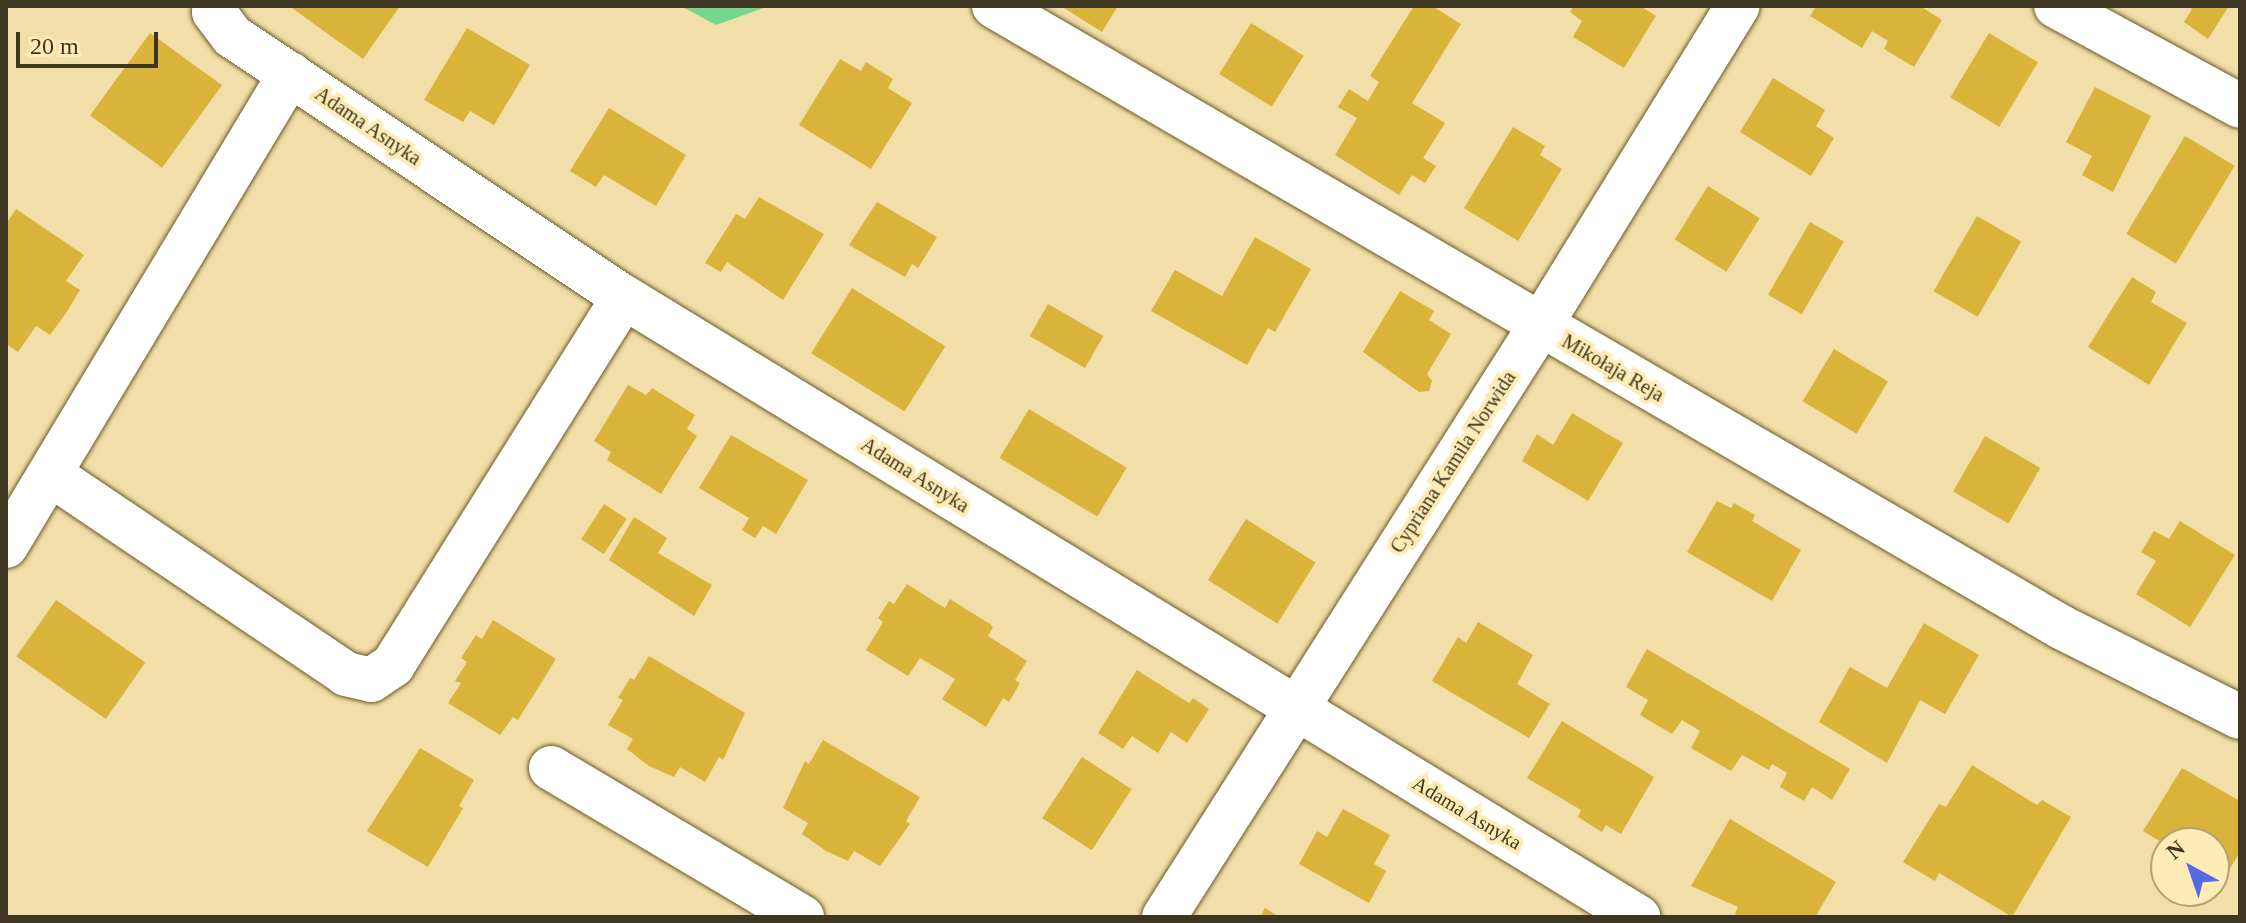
<!DOCTYPE html>
<meta charset="utf-8">
<style>
body{margin:0}
#map{position:relative;width:2246px;height:923px;overflow:hidden;background:#f1dea8;font-family:Georgia,serif}
div>[style]{position:absolute}
.water>*{inset:0;background:#73d78e}
.building>*{inset:0;background:#d9b33a;transform-origin:0 0}
.roads{filter:drop-shadow(0 0 2px #6b5a27) drop-shadow(0 0 2px #6b5a27)}
.minor>*{height:44px;margin:-22px;padding:0 22px;transform-origin:22px;border-radius:22px;background:#fff}
span{translate:-50% -50%;white-space:nowrap;text-align:center;line-height:1.15;-webkit-text-stroke:8px #feebb5;paint-order:stroke}
.street-label{font-size:20px;color:#3e3620}
.frame{position:absolute;inset:0;border:8px solid #3e3620;pointer-events:none}
.north{position:absolute;left:2150px;top:827px;width:80px;height:80px;box-sizing:border-box;background:#feebb5;border:2px solid #b1a379;border-radius:50%;rotate:320deg;font-size:22px;font-weight:700;line-height:32px;text-align:center;color:#3e3620}
.north::after{content:'';display:block;margin:auto;width:28px;height:36px;background:#546ce2;clip-path:polygon(50% 0,100% 100%,50% 72%,0 100%)}
.scale{position:absolute;left:16px;top:32px;width:142px;height:36px;box-sizing:border-box;border:4px solid #3e3620;border-top:0;padding-left:10px;font-size:24px;line-height:28px;white-space:nowrap;color:#3e3620;-webkit-text-stroke:6px #feebb5;paint-order:stroke}
</style>
<div id="map">
<div class="water">
<i style="clip-path:polygon(681px 6px,769px 6px,716px 25px)"></i>
</div>
<div class="building">
<i style="clip-path:polygon(289px 6px,400px 6px,363px 59px)"></i>
<i style="clip-path:polygon(1061px 6px,1118px 6px,1102px 32px)"></i>
<i style="clip-path:polygon(1414px 6px,1432px 6px,1461px 24px,1412px 103px,1445px 123px,1423px 158px,1436px 166px,1425px 183px,1412px 175px,1399px 195px,1335px 155px,1357px 118px,1338px 107px,1349px 89px,1368px 101px,1379px 82px,1370px 76px)"></i>
<i style="clip-path:polygon(1574px 6px,1640px 6px,1656px 16px,1624px 68px,1573px 37px,1582px 21px,1570px 12px)"></i>
<i style="clip-path:polygon(1816px 6px,1920px 6px,1942px 20px,1914px 67px,1884px 49px,1888px 41px,1872px 31px,1862px 48px,1810px 16px)"></i>
<i style="clip-path:polygon(2187px 6px,2229px 6px,2208px 39px,2184px 22px,2192px 9px)"></i>
<i style="left:1251px;top:23px;width:62px;height:60px;rotate:32deg"></i>
<i style="clip-path:polygon(467px 28px,530px 65px,494px 125px,470px 111px,463px 122px,424px 100px)"></i>
<i style="left:150px;top:33px;width:89px;height:102px;rotate:36deg"></i>
<i style="left:1989px;top:33px;width:57px;height:75px;rotate:31deg"></i>
<i style="clip-path:polygon(840px 59px,861px 71px,866px 62px,893px 79px,888px 88px,912px 103px,871px 169px,799px 125px)"></i>
<i style="clip-path:polygon(1773px 78px,1825px 110px,1816px 126px,1834px 138px,1811px 176px,1740px 132px)"></i>
<i style="clip-path:polygon(2095px 87px,2151px 116px,2113px 192px,2082px 175px,2092px 156px,2066px 142px)"></i>
<i style="clip-path:polygon(609px 108px,686px 155px,656px 206px,604px 175px,596px 187px,570px 171px)"></i>
<i style="clip-path:polygon(1513px 127px,1545px 146px,1540px 155px,1562px 169px,1518px 241px,1464px 208px)"></i>
<i style="left:2185px;top:136px;width:58px;height:114px;rotate:31deg"></i>
<i style="left:1708px;top:186px;width:61px;height:63px;rotate:32deg"></i>
<i style="clip-path:polygon(759px 197px,824px 234px,783px 300px,727px 262px,721px 272px,705px 263px,736px 214px,745px 219px)"></i>
<i style="clip-path:polygon(877px 202px,937px 237px,918px 268px,912px 264px,905px 277px,849px 245px)"></i>
<i style="clip-path:polygon(16px 209px,84px 255px,66px 281px,80px 290px,66px 313px,50px 335px,36px 326px,18px 352px,6px 344px,6px 224px)"></i>
<i style="left:1977px;top:216px;width:51px;height:87px;rotate:30deg"></i>
<i style="left:1810px;top:222px;width:39px;height:84px;rotate:30deg"></i>
<i style="clip-path:polygon(1255px 237px,1311px 269px,1275px 332px,1268px 328px,1247px 365px,1151px 311px,1175px 270px,1222px 296px)"></i>
<i style="clip-path:polygon(2132px 277px,2156px 292px,2151px 302px,2187px 323px,2149px 385px,2088px 347px)"></i>
<i style="left:852px;top:288px;width:110px;height:77px;rotate:32deg"></i>
<i style="clip-path:polygon(1400px 291px,1434px 311px,1429px 320px,1451px 334px,1427px 374px,1432px 381px,1429px 391px,1419px 392px,1363px 352px)"></i>
<i style="left:1048px;top:304px;width:64px;height:37px;rotate:30deg"></i>
<i style="left:1834px;top:349px;width:63px;height:61px;rotate:31deg"></i>
<i style="clip-path:polygon(628px 385px,646px 395px,652px 388px,695px 415px,687px 429px,697px 436px,661px 494px,607px 460px,611px 452px,594px 441px)"></i>
<i style="left:1029px;top:409px;width:114px;height:57px;rotate:31deg"></i>
<i style="clip-path:polygon(1572px 413px,1623px 443px,1588px 501px,1522px 461px,1537px 434px,1553px 445px)"></i>
<i style="clip-path:polygon(731px 435px,808px 480px,776px 534px,763px 526px,755px 538px,742px 530px,749px 518px,699px 488px)"></i>
<i style="left:1985px;top:436px;width:64px;height:64px;rotate:30deg"></i>
<i style="clip-path:polygon(1717px 501px,1731px 508px,1734px 503px,1755px 515px,1752px 521px,1801px 550px,1772px 601px,1687px 552px)"></i>
<i style="left:604px;top:504px;width:27px;height:42px;rotate:33deg"></i>
<i style="clip-path:polygon(634px 517px,667px 538px,658px 553px,712px 585px,694px 616px,609px 560px)"></i>
<i style="left:1246px;top:519px;width:82px;height:72px;rotate:32deg"></i>
<i style="clip-path:polygon(2180px 521px,2235px 555px,2190px 627px,2136px 594px,2156px 561px,2141px 552px,2154px 531px,2169px 539px)"></i>
<i style="clip-path:polygon(907px 584px,945px 608px,950px 599px,990px 624px,993px 627px,988px 636px,1027px 661px,1015px 680px,1020px 683px,1009px 702px,1003px 698px,986px 727px,942px 699px,955px 679px,920px 658px,908px 676px,866px 650px,883px 622px,878px 618px,889px 601px,894px 604px)"></i>
<i style="left:56px;top:600px;width:109px;height:69px;rotate:35deg"></i>
<i style="clip-path:polygon(493px 620px,556px 659px,518px 720px,513px 717px,500px 735px,448px 703px,461px 683px,455px 681px,467px 662px,461px 658px,476px 635px,482px 639px)"></i>
<i style="clip-path:polygon(1478px 622px,1533px 655px,1517px 684px,1550px 704px,1529px 738px,1432px 681px,1458px 637px,1466px 643px)"></i>
<i style="clip-path:polygon(1924px 623px,1979px 655px,1945px 714px,1920px 700px,1887px 763px,1819px 722px,1850px 667px,1887px 688px)"></i>
<i style="clip-path:polygon(1647px 649px,1850px 769px,1832px 800px,1812px 787px,1804px 801px,1780px 787px,1787px 773px,1772px 764px,1769px 770px,1742px 755px,1731px 771px,1691px 748px,1700px 731px,1682px 720px,1672px 734px,1640px 715px,1648px 700px,1626px 687px)"></i>
<i style="clip-path:polygon(649px 656px,745px 713px,723px 760px,719px 757px,705px 782px,680px 767px,674px 777px,649px 766px,627px 749px,633px 739px,608px 725px,623px 700px,618px 698px,630px 678px,634px 680px)"></i>
<i style="clip-path:polygon(1137px 670px,1189px 703px,1193px 698px,1209px 709px,1187px 743px,1171px 732px,1158px 753px,1132px 736px,1123px 749px,1098px 733px)"></i>
<i style="clip-path:polygon(1562px 721px,1654px 777px,1621px 834px,1606px 825px,1602px 832px,1578px 817px,1581px 810px,1527px 778px)"></i>
<i style="clip-path:polygon(823px 740px,920px 797px,906px 821px,910px 824px,880px 866px,854px 851px,848px 861px,826px 851px,802px 834px,808px 823px,783px 808px,805px 761px,809px 764px)"></i>
<i style="clip-path:polygon(420px 748px,474px 780px,459px 806px,463px 808px,428px 867px,367px 831px)"></i>
<i style="left:1082px;top:757px;width:59px;height:73px;rotate:33deg"></i>
<i style="clip-path:polygon(1972px 765px,2037px 805px,2042px 800px,2071px 817px,2012px 917px,1939px 873px,1935px 881px,1903px 862px,1939px 804px,1946px 807px)"></i>
<i style="clip-path:polygon(2182px 768px,2240px 801px,2240px 852px,2223px 880px,2214px 875px,2214px 843px,2166px 845px,2143px 831px)"></i>
<i style="clip-path:polygon(1343px 809px,1390px 835px,1374px 864px,1386px 871px,1369px 903px,1299px 864px,1317px 831px,1327px 837px)"></i>
<i style="clip-path:polygon(1730px 819px,1836px 882px,1815px 917px,1741px 917px,1735px 914px,1738px 907px,1691px 886px)"></i>
<i style="clip-path:polygon(1265px 908px,1279px 917px,1260px 917px)"></i>
</div>
<div class="roads">
<div class="minor">
<i style="left:216px;top:6px;width:6px;rotate:108deg"></i>
<i style="left:214px;top:12px;width:30px;rotate:53deg"></i>
<i style="left:232px;top:36px;width:471px;rotate:33.7deg"></i>
<i style="left:624px;top:297px;width:1189px;rotate:31.44deg"></i>
<i style="left:994px;top:6px;width:1235px;rotate:30.2deg"></i>
<i style="left:2061px;top:627px;width:200px;rotate:26.7deg"></i>
<i style="left:2056px;top:6px;width:209px;rotate:28.5deg"></i>
<i style="left:50px;top:474px;width:357px;rotate:34deg"></i>
<i style="left:346px;top:674px;width:26px;rotate:13deg"></i>
<i style="left:371px;top:680px;width:27px;rotate:-34deg"></i>
<i style="left:393px;top:665px;width:434px;rotate:-57.9deg"></i>
<i style="left:6px;top:546px;width:551px;rotate:-58.96deg"></i>
<i style="left:551px;top:768px;width:292px;rotate:30.7deg"></i>
<i style="left:1164px;top:917px;width:700px;rotate:-57.54deg"></i>
<i style="left:1540px;top:326px;width:376px;rotate:-58.3deg"></i>
</div>
</div>
<div class="street-label">
<span style="left:368px;top:126px;rotate:34deg">Adama Asnyka</span>
<span style="left:1613px;top:368px;rotate:30deg">Mikołaja Reja</span>
<span style="left:1453px;top:462px;rotate:-57deg">Cypriana Kamila Norwida</span>
<span style="left:915px;top:475px;rotate:32deg">Adama Asnyka</span>
<span style="left:1467px;top:813px;rotate:31deg">Adama Asnyka</span>
</div>
<div class="frame"></div>
<div class="north">N</div>
<div class="scale">20 m</div>
</div>
